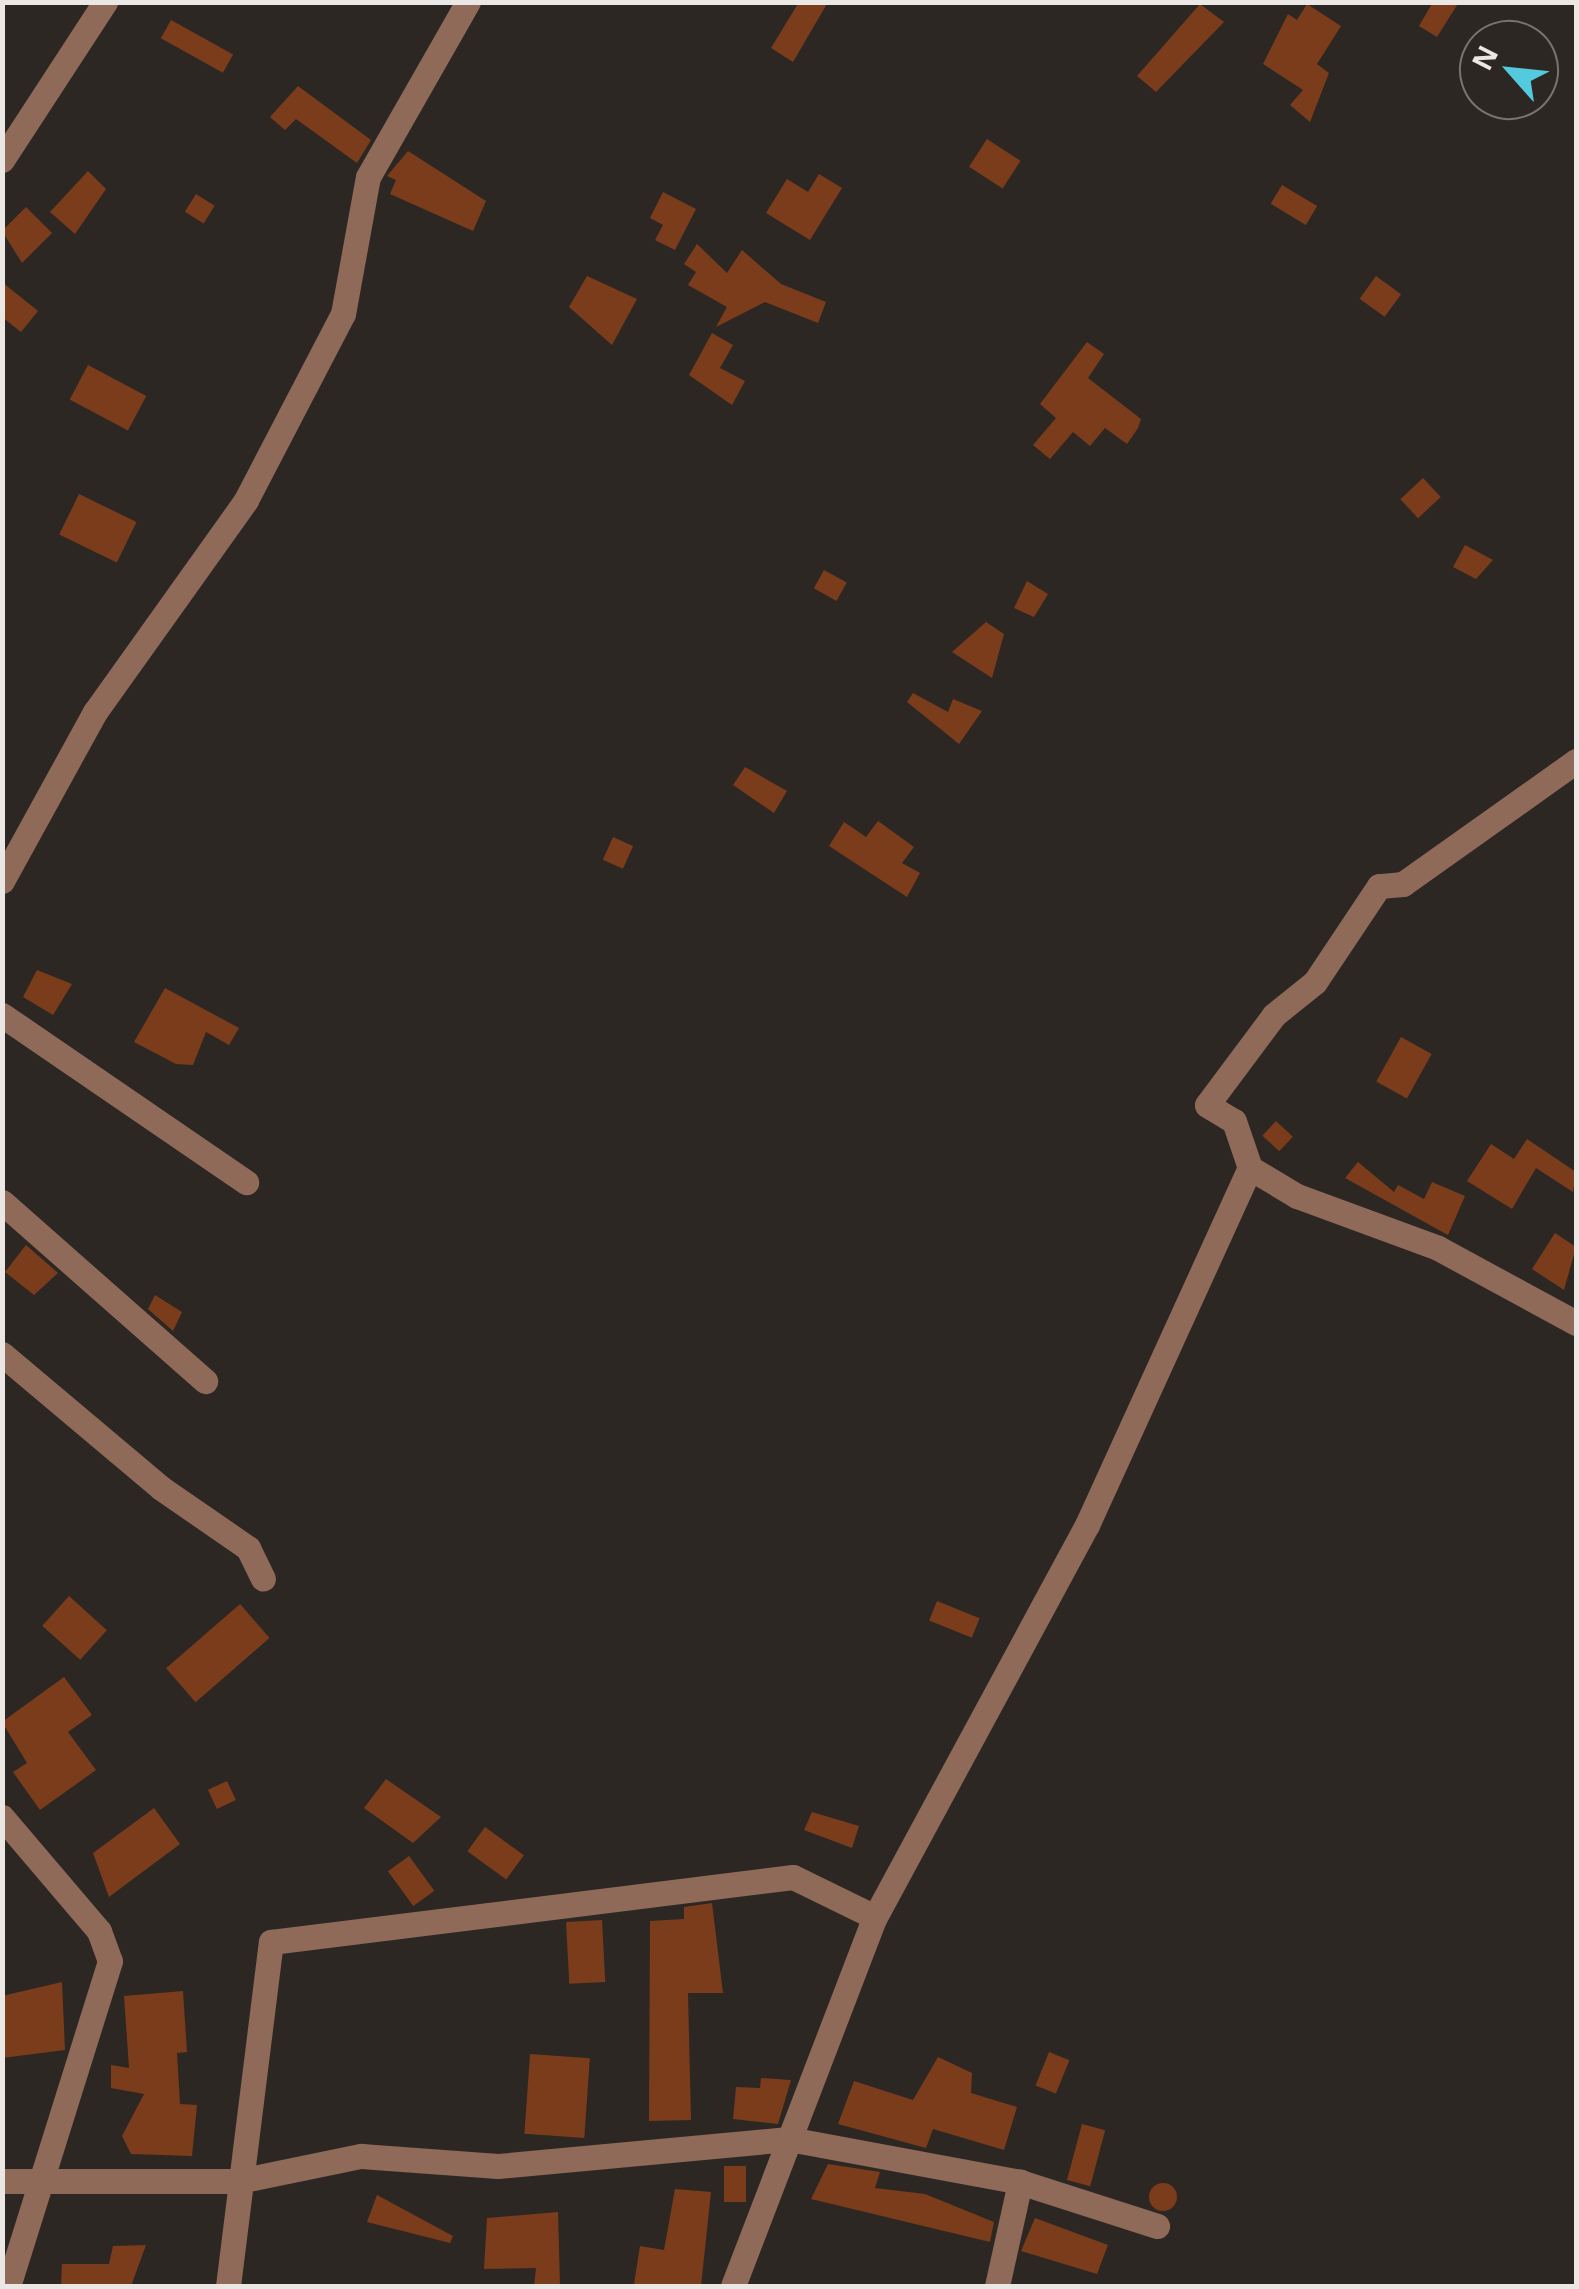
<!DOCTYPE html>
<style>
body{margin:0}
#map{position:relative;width:1579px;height:2289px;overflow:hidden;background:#2d2724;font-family:"Open Sans",sans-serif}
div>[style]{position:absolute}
.building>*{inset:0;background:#7a3c1a;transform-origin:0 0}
.round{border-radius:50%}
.minor>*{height:25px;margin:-12.5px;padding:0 12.5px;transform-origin:12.5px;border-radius:12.5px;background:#8f6a58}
span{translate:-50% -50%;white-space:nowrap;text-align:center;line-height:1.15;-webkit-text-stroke:8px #2d2724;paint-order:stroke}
.frame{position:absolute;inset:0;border:5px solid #ebe7e5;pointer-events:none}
.north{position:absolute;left:1459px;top:20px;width:100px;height:100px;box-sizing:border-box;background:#2d2724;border:2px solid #797471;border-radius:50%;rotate:297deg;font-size:28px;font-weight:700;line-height:40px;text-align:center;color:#ebe7e5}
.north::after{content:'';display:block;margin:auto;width:35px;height:45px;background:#54cade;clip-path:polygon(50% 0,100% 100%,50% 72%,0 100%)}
</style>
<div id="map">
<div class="building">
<i style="clip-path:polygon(799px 2px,828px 2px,793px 62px,771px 48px)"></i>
<i style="clip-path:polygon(1433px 2px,1459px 2px,1437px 37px,1419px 26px)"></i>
<i style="clip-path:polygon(1200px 4px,1224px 22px,1156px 92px,1137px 76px)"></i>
<i style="clip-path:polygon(1307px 4px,1341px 26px,1317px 64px,1329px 73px,1310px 122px,1290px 105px,1303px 90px,1263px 64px,1288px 14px,1297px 20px)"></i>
<i style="left:171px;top:20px;width:71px;height:21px;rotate:29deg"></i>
<i style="clip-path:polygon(298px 86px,371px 140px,357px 163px,296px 119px,285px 130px,270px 117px)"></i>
<i style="left:987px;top:139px;width:40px;height:33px;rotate:33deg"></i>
<i style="clip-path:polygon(408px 151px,486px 201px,473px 231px,390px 194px,396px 180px,387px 176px)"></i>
<i style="clip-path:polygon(88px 171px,106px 189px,75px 234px,50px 212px)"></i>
<i style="clip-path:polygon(819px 174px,842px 188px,810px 240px,766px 213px,787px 179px,808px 192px)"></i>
<i style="left:1282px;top:185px;width:41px;height:22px;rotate:31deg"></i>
<i style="clip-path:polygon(663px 192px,696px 209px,675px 250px,655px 240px,663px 225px,650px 218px)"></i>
<i style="left:196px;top:194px;width:22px;height:21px;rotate:32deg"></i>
<i style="clip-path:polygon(26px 207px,52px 233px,22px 263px,2px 231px)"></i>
<i style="clip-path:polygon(697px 244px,727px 273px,742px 250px,781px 284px,826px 302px,818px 323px,765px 302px,716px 327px,727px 307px,688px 285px,696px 272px,684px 264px)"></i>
<i style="clip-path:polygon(587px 276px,637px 299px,612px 345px,569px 307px)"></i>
<i style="left:1376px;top:276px;width:31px;height:28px;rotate:36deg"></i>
<i style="clip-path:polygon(2px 282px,38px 311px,21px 332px,2px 317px)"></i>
<i style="clip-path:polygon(712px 333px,733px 345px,720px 368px,745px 381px,732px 405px,689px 375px)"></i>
<i style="clip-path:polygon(1087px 342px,1104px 354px,1088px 378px,1141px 419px,1138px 428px,1127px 444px,1105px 428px,1090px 446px,1073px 432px,1050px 459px,1033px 445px,1056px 418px,1040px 404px)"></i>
<i style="left:88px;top:365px;width:66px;height:39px;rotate:28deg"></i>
<i style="left:1423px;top:478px;width:26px;height:31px;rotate:47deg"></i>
<i style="left:79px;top:494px;width:64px;height:45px;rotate:26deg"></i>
<i style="clip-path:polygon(1465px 545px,1493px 560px,1476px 579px,1453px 567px)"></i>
<i style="left:824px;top:570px;width:26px;height:21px;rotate:29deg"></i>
<i style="clip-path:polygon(1027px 581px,1048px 594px,1034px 617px,1014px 608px)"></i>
<i style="clip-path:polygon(986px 622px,1004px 634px,992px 678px,952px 652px)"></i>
<i style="clip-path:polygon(913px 693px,948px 712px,953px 699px,982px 711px,959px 744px,907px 702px)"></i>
<i style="clip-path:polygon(745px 767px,787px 791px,774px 813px,733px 785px)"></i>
<i style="clip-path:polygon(878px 821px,914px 847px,902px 863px,920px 873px,907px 897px,829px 846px,844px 822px,866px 837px)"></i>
<i style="left:613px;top:837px;width:22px;height:25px;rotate:24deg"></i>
<i style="clip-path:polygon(37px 970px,72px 984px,53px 1015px,23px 997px)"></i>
<i style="clip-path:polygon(165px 988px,239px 1028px,229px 1045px,206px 1032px,193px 1065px,176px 1064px,134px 1042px)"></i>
<i style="left:1401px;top:1037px;width:35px;height:51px;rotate:29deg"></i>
<i style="left:1276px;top:1121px;width:23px;height:20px;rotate:43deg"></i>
<i style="clip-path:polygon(1527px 1139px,1576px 1172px,1573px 1192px,1536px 1168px,1512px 1209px,1467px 1181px,1491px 1144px,1514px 1159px)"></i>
<i style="clip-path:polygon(1358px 1162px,1394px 1192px,1398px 1185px,1424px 1199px,1432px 1182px,1465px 1196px,1448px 1235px,1345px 1178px)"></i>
<i style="clip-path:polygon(1555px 1233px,1576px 1247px,1564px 1290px,1532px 1269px)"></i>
<i style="clip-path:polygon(26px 1245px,58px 1273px,34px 1295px,5px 1272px)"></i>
<i style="clip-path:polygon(155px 1295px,182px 1312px,173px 1331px,148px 1309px)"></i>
<i style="left:69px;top:1596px;width:51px;height:40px;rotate:42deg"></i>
<i style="left:937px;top:1601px;width:46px;height:21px;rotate:22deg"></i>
<i style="left:240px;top:1604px;width:45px;height:98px;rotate:49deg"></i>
<i style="clip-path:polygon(64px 1677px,92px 1715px,68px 1732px,96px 1770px,40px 1810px,13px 1772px,27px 1763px,2px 1722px)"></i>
<i style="clip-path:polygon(386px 1779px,441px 1817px,413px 1843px,364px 1808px)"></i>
<i style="left:227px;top:1781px;width:21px;height:21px;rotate:65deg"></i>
<i style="clip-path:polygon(154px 1808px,180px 1844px,109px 1897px,93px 1853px)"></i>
<i style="clip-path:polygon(812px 1812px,859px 1826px,852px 1848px,804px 1830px)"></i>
<i style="left:485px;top:1827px;width:48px;height:30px;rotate:36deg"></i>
<i style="left:409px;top:1856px;width:43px;height:26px;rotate:54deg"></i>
<i style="clip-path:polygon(712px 1903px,723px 1993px,688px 1993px,691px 2120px,649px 2121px,650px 1921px,684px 1919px,684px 1907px)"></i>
<i style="left:602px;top:1920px;width:62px;height:36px;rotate:87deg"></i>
<i style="clip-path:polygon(62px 1982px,65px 2050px,2px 2058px,2px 1996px)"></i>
<i style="clip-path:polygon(183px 1991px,187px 2052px,177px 2053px,180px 2104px,197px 2105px,192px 2156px,131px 2154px,122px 2136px,144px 2094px,111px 2088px,111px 2065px,129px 2068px,124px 1996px)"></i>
<i style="left:1049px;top:2052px;width:22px;height:36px;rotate:22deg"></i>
<i style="left:530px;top:2054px;width:60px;height:80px;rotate:4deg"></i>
<i style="clip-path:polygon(938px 2057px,972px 2073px,971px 2093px,1017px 2107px,1004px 2150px,933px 2129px,926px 2148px,838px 2124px,854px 2081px,913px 2100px)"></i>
<i style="clip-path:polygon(761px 2078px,791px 2080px,778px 2124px,733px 2119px,736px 2087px,760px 2088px)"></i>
<i style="left:1082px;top:2124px;width:24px;height:58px;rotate:15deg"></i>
<i style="clip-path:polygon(828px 2164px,880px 2172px,875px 2188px,925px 2194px,994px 2222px,990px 2242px,811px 2199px)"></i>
<i style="left:724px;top:2166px;width:22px;height:36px"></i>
<i class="round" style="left:1149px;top:2183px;width:28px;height:28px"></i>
<i style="clip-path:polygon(675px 2189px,711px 2192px,701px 2286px,634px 2284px,640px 2246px,664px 2250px)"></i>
<i style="clip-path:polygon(377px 2195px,453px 2236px,450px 2243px,367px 2222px)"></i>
<i style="clip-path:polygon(558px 2212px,560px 2286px,534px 2286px,536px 2268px,484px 2269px,487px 2218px)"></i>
<i style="clip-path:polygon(1035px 2218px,1108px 2245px,1097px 2274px,1021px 2251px)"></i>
<i style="clip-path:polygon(146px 2245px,131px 2286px,61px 2286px,62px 2264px,109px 2264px,113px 2246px)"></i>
</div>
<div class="minor">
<i style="left:2px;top:160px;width:189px;rotate:-56.9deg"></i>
<i style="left:1576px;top:761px;width:212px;rotate:144.6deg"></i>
<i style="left:1403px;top:884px;width:24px;rotate:175deg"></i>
<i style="left:1379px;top:886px;width:115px;rotate:123.7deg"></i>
<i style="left:1315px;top:982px;width:53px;rotate:141.2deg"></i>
<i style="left:1274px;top:1015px;width:112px;rotate:126.7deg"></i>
<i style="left:1207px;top:1105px;width:31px;rotate:31deg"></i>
<i style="left:1234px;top:1121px;width:50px;rotate:71.2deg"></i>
<i style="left:1250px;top:1168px;width:55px;rotate:30.8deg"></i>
<i style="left:1297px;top:1196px;width:150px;rotate:20.2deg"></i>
<i style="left:1438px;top:1248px;width:157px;rotate:28.5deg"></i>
<i style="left:2px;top:881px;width:193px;rotate:-61.2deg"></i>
<i style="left:95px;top:712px;width:260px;rotate:-54.5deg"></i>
<i style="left:246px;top:500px;width:210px;rotate:-62.5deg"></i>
<i style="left:343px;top:314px;width:139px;rotate:-79.7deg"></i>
<i style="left:368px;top:177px;width:202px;rotate:-60.3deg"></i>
<i style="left:2px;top:1015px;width:296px;rotate:34.4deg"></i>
<i style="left:2px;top:1202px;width:271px;rotate:41.4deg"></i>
<i style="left:2px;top:1354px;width:208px;rotate:40.1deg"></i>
<i style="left:161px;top:1488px;width:106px;rotate:34.6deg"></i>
<i style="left:248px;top:1548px;width:34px;rotate:64deg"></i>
<i style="left:2px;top:1817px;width:150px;rotate:49.6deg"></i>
<i style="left:99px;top:1931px;width:32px;rotate:70deg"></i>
<i style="left:110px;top:1961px;width:341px;rotate:107.4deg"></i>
<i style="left:2px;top:2181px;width:237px"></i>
<i style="left:239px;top:2181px;width:125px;rotate:-11.6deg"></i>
<i style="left:361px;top:2156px;width:137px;rotate:4.2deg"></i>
<i style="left:498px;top:2166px;width:292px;rotate:-5.3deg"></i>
<i style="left:789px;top:2139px;width:235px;rotate:10.5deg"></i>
<i style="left:1020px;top:2182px;width:144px;rotate:17.8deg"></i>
<i style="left:228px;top:2286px;width:347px;rotate:-82.9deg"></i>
<i style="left:271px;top:1942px;width:526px;rotate:-7.1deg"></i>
<i style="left:793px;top:1877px;width:91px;rotate:26deg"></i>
<i style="left:733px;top:2286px;width:395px;rotate:-69deg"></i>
<i style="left:875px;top:1917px;width:446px;rotate:-61.6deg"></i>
<i style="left:1087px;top:1525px;width:392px;rotate:-65.5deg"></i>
<i style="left:997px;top:2286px;width:107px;rotate:-77.5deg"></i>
</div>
<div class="frame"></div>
<div class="north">N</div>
</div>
